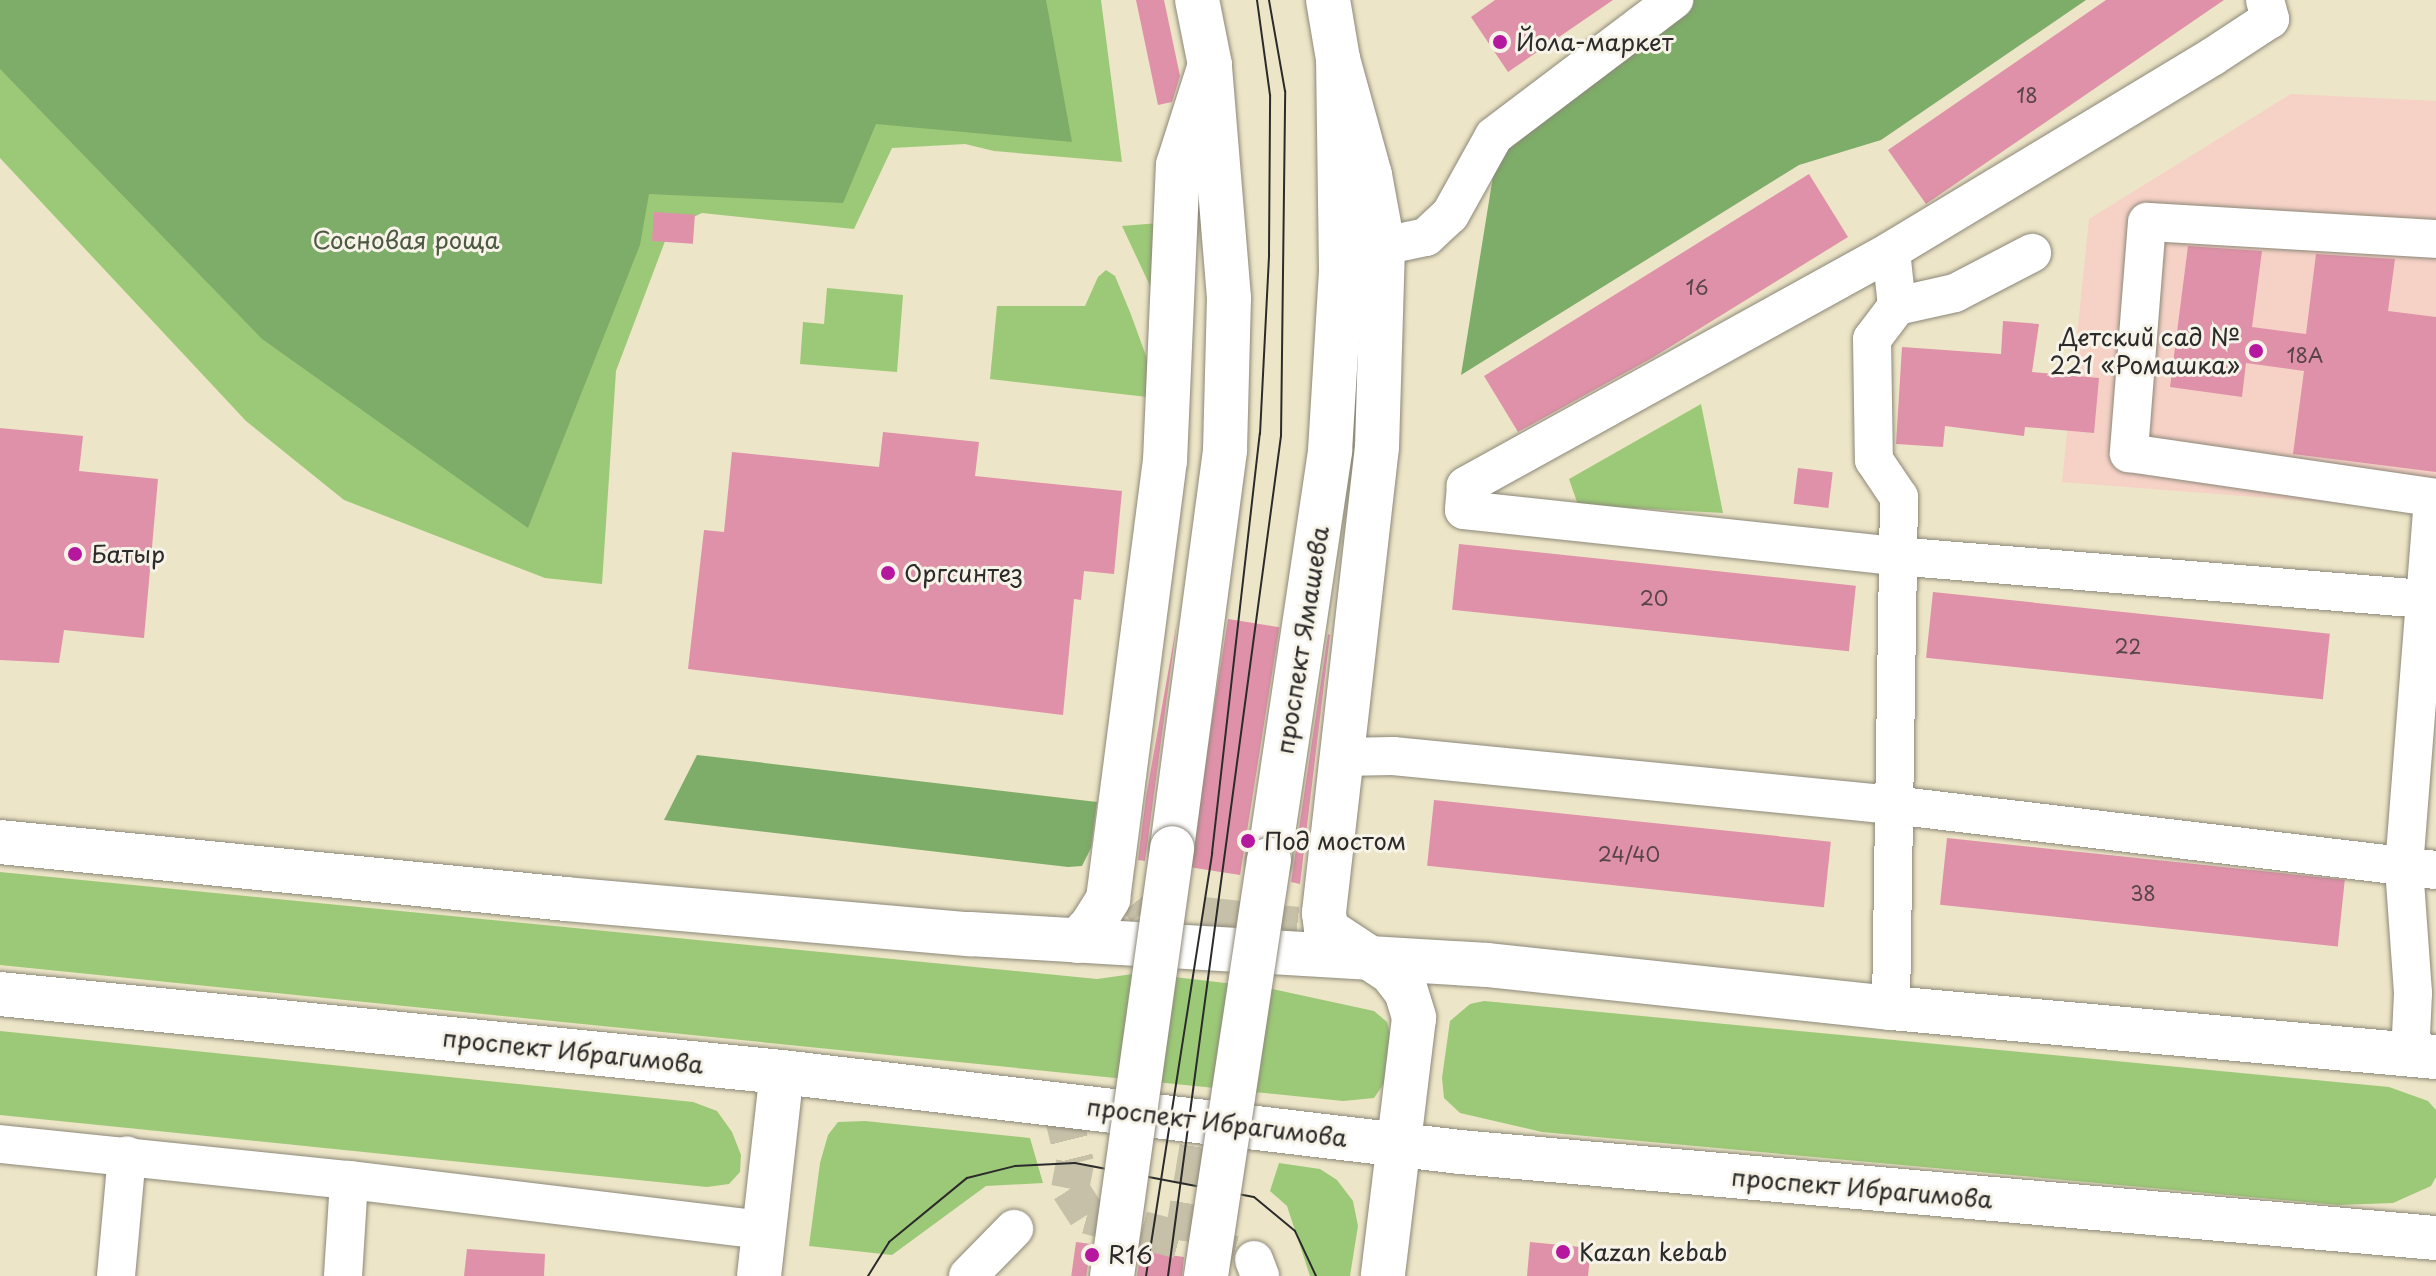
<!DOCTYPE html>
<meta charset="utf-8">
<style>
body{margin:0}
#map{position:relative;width:2436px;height:1276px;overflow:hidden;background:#ede5c7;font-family:"Playpen Sans",sans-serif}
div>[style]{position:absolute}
.built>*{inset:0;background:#f6d1c6}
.green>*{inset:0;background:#9cc977}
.forest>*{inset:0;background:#7dad68}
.building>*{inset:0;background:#df91a9;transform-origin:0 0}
.minor-tunnel>*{height:38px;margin-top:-19px;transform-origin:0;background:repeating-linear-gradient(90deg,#c6c0a8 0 38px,transparent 0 57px)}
.roads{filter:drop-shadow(0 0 2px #8c8879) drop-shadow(0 0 2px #8c8879)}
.minor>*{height:38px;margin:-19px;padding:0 19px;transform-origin:19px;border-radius:19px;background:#fff}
.major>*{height:44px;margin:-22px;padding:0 22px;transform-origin:22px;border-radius:22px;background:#fff}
.tram>*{height:2px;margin:-1px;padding:0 1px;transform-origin:1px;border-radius:1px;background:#2b2b2b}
.bridges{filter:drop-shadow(0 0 2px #8c8879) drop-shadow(0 0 2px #8c8879)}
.major-bridge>*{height:44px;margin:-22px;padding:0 22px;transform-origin:22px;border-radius:22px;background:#fff}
.dots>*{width:22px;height:22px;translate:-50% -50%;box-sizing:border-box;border:4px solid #f7f3e8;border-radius:50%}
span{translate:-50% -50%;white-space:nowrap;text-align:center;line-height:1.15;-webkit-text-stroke:6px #f7f3e8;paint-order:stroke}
.number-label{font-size:20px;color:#58444a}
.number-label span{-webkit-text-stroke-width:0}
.poi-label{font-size:24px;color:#2b2b2b}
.left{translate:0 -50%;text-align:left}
.right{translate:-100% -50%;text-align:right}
.park-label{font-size:24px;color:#4d5a42}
.street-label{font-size:24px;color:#2b2b2b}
</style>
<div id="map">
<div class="built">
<i style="clip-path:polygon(2291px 94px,2436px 101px,2436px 511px,2062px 482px,2089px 219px)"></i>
</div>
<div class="green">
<i style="clip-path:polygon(0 0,1101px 0,1122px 162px,994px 151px,965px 144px,892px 148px,854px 229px,702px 213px,670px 228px,616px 371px,602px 584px,545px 578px,344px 500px,246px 421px,0 158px)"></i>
<i style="clip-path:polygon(1159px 223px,1159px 305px,1122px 226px)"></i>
<i style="clip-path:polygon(1106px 270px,1115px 276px,1130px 312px,1149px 364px,1156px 398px,990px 379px,997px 306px,1085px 306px,1098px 277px)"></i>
<i style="clip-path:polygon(827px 288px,903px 295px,897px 372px,800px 364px,803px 322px,824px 324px)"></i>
<i style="clip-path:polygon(1701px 404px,1723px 513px,1578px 505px,1569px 479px)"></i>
<i style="clip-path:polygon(0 872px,1097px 979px,1140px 973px,1268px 988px,1374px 1011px,1387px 1022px,1391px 1037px,1387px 1079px,1374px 1098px,1343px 1101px,0 965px)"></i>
<i style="clip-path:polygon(1484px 1001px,2389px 1087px,2428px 1101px,2436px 1110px,2436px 1177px,2431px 1186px,2393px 1203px,2338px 1205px,1542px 1132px,1460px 1113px,1444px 1098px,1442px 1078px,1450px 1021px,1470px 1004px)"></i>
<i style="clip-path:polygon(0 1031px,693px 1102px,717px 1111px,732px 1132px,741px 1155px,740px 1172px,729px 1184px,707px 1187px,0 1115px)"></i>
<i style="clip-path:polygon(865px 1121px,1030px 1138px,1043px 1183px,986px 1186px,892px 1255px,809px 1246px,820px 1163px,828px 1135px,838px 1122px)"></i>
<i style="clip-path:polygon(1279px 1163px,1320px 1169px,1337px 1180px,1353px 1201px,1358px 1226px,1350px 1276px,1310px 1276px,1287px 1206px,1270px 1191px)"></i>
</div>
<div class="forest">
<i style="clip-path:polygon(0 0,1046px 0,1072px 142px,876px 124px,843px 203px,649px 194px,640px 245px,528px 528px,262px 339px,0 69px)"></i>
<i style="clip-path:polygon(1688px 0,2086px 0,1881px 140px,1799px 165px,1461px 375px,1498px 145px)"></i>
<i style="clip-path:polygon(697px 755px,1097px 802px,1091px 848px,1082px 866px,1068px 867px,664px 820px)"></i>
</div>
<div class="building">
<i style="clip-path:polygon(1136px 0,1164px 0,1180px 76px,1172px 102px,1158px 105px)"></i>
<i style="clip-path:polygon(1495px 0,1613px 0,1508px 72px,1471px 17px)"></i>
<i style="clip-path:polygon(2106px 0,2224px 0,1926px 204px,1888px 150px)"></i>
<i style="clip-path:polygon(1809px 174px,1848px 237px,1652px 358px,1518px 432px,1484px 376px)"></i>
<i style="left:654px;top:212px;width:41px;height:29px;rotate:4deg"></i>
<i style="clip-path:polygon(2188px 246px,2262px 251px,2252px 327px,2306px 334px,2316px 254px,2395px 259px,2388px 311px,2436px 317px,2436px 472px,2293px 454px,2304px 371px,2246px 363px,2242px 397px,2170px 387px)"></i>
<i style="clip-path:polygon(2003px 321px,2039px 324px,2032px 372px,2099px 378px,2094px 433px,2025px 427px,2024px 436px,1945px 426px,1943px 447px,1896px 444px,1902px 347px,2001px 354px)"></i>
<i style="clip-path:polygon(0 428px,83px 436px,79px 471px,158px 479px,144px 638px,64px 630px,59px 663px,0 660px)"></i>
<i style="clip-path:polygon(883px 432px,979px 442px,975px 476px,1122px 491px,1114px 574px,1084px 571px,1081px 600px,1074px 599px,1063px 715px,688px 669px,704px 530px,724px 532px,732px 452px,879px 467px)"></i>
<i style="left:1798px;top:468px;width:35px;height:36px;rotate:7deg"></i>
<i style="left:1459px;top:544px;width:399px;height:66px;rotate:6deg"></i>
<i style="left:1933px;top:592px;width:399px;height:66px;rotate:6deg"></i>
<i style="left:1228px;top:619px;width:52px;height:251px;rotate:9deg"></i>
<i style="clip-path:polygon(1177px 622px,1145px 861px,1138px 860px,1146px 797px)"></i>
<i style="clip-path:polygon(1328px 634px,1330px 635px,1300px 884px,1291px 882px)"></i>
<i style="left:1434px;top:800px;width:399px;height:66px;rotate:6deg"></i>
<i style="left:1947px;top:838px;width:400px;height:67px;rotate:6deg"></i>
<i style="left:1076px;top:1242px;width:15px;height:34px;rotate:8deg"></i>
<i style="clip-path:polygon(1530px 1242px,1591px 1248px,1588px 1276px,1527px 1276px)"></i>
<i style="clip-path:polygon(467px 1249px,545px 1254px,544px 1276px,464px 1276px)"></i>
<i style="clip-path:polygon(1141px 1251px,1184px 1257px,1182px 1276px,1137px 1276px)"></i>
</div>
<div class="minor-tunnel">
<i style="left:1138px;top:900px;width:13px;rotate:51deg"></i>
<i style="left:1146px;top:910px;width:181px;rotate:6deg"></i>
<i style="left:1060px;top:1103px;width:62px;rotate:76deg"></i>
<i style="left:1075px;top:1163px;width:26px;rotate:101deg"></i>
<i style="left:1070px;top:1189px;width:31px;rotate:57deg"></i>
<i style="left:1087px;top:1215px;width:173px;rotate:15.1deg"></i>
<i style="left:1183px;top:1241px;width:123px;rotate:-80.6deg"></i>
</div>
<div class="roads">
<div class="minor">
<i style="left:2265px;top:0;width:20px;rotate:75deg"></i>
<i style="left:2270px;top:19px;width:69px;rotate:146.8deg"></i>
<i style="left:2212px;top:57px;width:375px;rotate:148.9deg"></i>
<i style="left:1891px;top:251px;width:486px;rotate:151.1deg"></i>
<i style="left:1466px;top:486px;width:24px;rotate:95deg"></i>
<i style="left:1464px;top:510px;width:433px;rotate:6.1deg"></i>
<i style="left:1895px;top:556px;width:543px;rotate:4.65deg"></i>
<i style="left:2436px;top:239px;width:289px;rotate:-176.6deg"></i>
<i style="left:2147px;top:222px;width:232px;rotate:94.5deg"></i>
<i style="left:2129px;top:453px;width:310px;rotate:8.3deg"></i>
<i style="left:1383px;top:246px;width:44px;rotate:-11.8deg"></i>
<i style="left:1426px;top:237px;width:33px;rotate:-43deg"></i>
<i style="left:1450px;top:215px;width:90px;rotate:-60.9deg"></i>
<i style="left:1494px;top:136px;width:226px;rotate:-37.1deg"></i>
<i style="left:1891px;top:251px;width:55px;rotate:83.8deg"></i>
<i style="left:1897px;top:306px;width:41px;rotate:127.1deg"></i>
<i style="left:1872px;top:339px;width:121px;rotate:89.1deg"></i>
<i style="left:1874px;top:460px;width:45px;rotate:56deg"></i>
<i style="left:1899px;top:497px;width:511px;rotate:90.9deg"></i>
<i style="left:1897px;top:306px;width:59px;rotate:-12.6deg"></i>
<i style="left:1955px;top:293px;width:87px;rotate:-27.5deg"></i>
<i style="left:1341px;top:757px;width:52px;rotate:-1.1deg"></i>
<i style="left:1393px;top:756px;width:502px;rotate:5.6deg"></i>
<i style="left:1893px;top:805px;width:547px;rotate:6.83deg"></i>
<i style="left:2410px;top:1055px;width:62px;rotate:-87.2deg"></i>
<i style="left:2413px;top:993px;width:126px;rotate:-94.1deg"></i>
<i style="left:2404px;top:867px;width:370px;rotate:-85.5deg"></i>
<i style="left:0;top:1144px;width:351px;rotate:5.9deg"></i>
<i style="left:349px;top:1180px;width:417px;rotate:6.9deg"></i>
<i style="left:1254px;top:1260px;width:17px;rotate:69deg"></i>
<i style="left:116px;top:1276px;width:121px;rotate:-84.8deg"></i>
<i style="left:343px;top:1276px;width:96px;rotate:-86.4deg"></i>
<i style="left:968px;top:1276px;width:66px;rotate:-45.6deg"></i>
</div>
<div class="major">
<i style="left:1338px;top:59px;width:120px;rotate:74.6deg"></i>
<i style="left:1370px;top:175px;width:72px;rotate:79.6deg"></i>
<i style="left:1383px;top:246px;width:201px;rotate:91.7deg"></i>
<i style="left:1377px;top:447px;width:469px;rotate:96.5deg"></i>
<i style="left:1324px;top:913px;width:16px;rotate:83deg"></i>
<i style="left:1326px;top:929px;width:78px;rotate:33.5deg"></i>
<i style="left:1391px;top:972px;width:24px;rotate:52deg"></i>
<i style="left:1406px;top:991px;width:28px;rotate:73deg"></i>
<i style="left:1414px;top:1018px;width:260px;rotate:96.9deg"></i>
<i style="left:0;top:842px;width:569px;rotate:5.75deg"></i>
<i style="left:566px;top:899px;width:406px;rotate:5deg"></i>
<i style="left:970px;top:934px;width:518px;rotate:3.43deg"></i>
<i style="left:1487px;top:965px;width:406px;rotate:6.1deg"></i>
<i style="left:1891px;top:1008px;width:547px;rotate:5.14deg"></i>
<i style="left:1172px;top:848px;width:402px;rotate:-82.4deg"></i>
<i style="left:1225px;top:450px;width:152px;rotate:-88.5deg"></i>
<i style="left:1229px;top:298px;width:234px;rotate:-94.7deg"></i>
<i style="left:1210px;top:65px;width:66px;rotate:-101.3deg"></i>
<i style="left:1269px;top:860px;width:414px;rotate:-81.5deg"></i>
<i style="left:1330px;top:451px;width:180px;rotate:-86.5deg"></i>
<i style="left:1341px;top:271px;width:212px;rotate:-90.8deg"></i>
<i style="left:1338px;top:59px;width:60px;rotate:-99.6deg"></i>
<i style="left:1077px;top:941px;width:22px;rotate:-47deg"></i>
<i style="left:1092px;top:925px;width:31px;rotate:-58deg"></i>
<i style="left:1108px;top:899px;width:442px;rotate:-82.6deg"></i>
<i style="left:1165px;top:461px;width:296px;rotate:-87.5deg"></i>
<i style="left:1178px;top:165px;width:105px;rotate:-72.3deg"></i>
<i style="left:0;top:994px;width:786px;rotate:5.7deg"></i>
<i style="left:782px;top:1072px;width:683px;rotate:6.73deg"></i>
<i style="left:1460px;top:1152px;width:980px;rotate:5.04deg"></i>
<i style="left:759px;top:1276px;width:205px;rotate:-83.6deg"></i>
</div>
</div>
<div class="tram">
<i style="left:868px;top:1276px;width:40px;rotate:-58deg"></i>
<i style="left:889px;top:1242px;width:101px;rotate:-39.4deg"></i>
<i style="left:967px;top:1178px;width:49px;rotate:-14deg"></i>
<i style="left:1015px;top:1166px;width:60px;rotate:-2.9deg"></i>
<i style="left:1075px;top:1163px;width:182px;rotate:10.8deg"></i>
<i style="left:1254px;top:1197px;width:53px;rotate:39.7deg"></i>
<i style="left:1295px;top:1231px;width:50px;rotate:65deg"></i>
<i style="left:1146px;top:1276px;width:428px;rotate:-81.1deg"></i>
<i style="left:1212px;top:853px;width:422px;rotate:-83.5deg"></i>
<i style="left:1260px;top:434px;width:180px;rotate:-87.1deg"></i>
<i style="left:1269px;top:254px;width:159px;rotate:-89.6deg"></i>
<i style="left:1270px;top:95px;width:96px;rotate:-97.8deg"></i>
<i style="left:1168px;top:1276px;width:848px;rotate:-82.34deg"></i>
<i style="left:1281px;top:436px;width:345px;rotate:-89.3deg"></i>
<i style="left:1285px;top:91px;width:92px;rotate:-100deg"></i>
</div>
<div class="bridges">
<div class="major-bridge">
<i style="left:1112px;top:1276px;width:432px;rotate:-82deg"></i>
<i style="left:1206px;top:1276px;width:421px;rotate:-81.4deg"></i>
</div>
</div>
<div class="dots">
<i style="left:1500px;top:42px;background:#b5179e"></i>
<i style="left:2256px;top:351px;background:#b5179e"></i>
<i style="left:75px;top:554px;background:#b5179e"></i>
<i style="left:888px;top:573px;background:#b5179e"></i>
<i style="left:1248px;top:841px;background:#b5179e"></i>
<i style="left:1563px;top:1252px;background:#b5179e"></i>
<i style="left:1092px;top:1255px;background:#b5179e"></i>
</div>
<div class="number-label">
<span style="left:2027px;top:95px">18</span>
<span style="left:1697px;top:287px">16</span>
<span style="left:2305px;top:355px">18А</span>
<span style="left:1654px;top:598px">20</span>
<span style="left:2128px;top:646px">22</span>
<span style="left:1629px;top:854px">24/40</span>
<span style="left:2143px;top:893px">38</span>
</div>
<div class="poi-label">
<span class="left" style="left:1516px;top:42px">Йола-маркет</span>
<span class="right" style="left:2240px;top:351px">Детский сад №<br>221 «Ромашка»</span>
<span class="left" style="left:91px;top:554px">Батыр</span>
<span class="left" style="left:904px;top:573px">Оргсинтез</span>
<span class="left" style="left:1264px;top:841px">Под мостом</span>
<span class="left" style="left:1579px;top:1252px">Kazan kebab</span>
<span class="left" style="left:1108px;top:1255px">R16</span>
</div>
<div class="park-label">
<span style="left:406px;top:240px">Сосновая роща</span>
</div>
<div class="street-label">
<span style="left:1302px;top:640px;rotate:-81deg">проспект Ямашева</span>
<span style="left:573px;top:1051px;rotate:6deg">проспект Ибрагимова</span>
<span style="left:1217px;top:1122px;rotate:7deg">проспект Ибрагимова</span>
<span style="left:1862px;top:1188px;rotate:5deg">проспект Ибрагимова</span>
</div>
</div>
